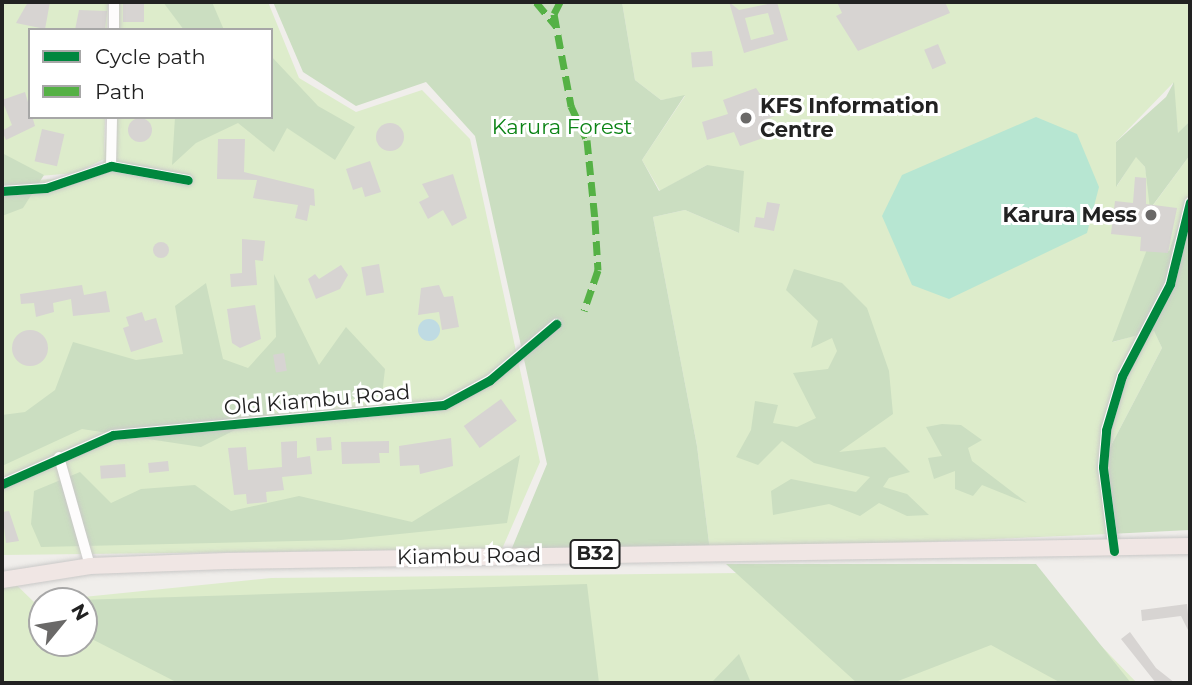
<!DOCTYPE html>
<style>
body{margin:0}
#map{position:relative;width:1192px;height:685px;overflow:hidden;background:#f0eeeb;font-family:Montserrat,sans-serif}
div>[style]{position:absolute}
.grass>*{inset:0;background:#ddeccb}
.forest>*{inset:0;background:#cbdec1}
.pitch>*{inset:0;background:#b7e6d2}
.water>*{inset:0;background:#bfdbe3}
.round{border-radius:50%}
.building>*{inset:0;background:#d7d4d2;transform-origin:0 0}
.roads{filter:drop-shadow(0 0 2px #c9c8c7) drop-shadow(0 0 2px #c9c8c7)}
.minor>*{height:10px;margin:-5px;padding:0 5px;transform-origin:5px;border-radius:5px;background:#fdfcfc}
.trunk>*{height:16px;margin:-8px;padding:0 8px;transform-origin:8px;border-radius:8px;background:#f0e6e4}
.quiet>*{height:7px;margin-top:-3.5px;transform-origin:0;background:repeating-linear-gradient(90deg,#55b145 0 14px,transparent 0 21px)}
.cycleway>*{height:9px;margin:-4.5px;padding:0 4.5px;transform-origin:4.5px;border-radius:4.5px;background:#00873e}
.dots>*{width:19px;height:19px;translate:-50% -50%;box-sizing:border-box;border:4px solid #fff;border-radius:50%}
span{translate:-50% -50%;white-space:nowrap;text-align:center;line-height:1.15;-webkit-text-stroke:6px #fff;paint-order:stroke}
.shield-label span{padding:2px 5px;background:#fff;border:2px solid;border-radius:5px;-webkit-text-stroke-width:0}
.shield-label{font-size:19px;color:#222;font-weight:700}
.poi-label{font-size:21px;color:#222;font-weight:700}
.left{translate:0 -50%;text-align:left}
.right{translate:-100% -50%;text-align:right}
.park-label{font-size:21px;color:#0c8416}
.street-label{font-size:21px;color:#222}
.frame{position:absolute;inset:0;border:4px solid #222;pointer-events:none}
.legend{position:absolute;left:28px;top:28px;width:245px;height:91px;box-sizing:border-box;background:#fff;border:2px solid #a7a7a7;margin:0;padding:9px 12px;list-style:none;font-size:21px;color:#222}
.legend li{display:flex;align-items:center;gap:14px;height:35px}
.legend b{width:35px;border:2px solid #a7a7a7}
.north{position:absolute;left:28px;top:587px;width:70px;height:70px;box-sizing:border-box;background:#fff;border:2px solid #a7a7a7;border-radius:50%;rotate:60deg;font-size:19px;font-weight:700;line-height:28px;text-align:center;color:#222}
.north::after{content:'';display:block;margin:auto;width:24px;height:32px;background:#6a6968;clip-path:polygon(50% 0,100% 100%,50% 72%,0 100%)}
</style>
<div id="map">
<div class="grass">
<i style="clip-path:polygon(2px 2px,108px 2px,107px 30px,30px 30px,30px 117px,105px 117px,104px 159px,76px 173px,2px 179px)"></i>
<i style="clip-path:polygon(111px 2px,268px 2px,299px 78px,356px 112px,422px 90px,470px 139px,540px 462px,502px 549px,2px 555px,2px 183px,77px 177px,103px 164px,108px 117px,271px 117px,271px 30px,110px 30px)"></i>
<i style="clip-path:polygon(622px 2px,1190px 2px,1190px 121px,1178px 134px,1173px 83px,1116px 142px,1117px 186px,1136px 156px,1145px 167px,1151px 208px,1190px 155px,1190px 210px,1182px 214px,1169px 251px,1149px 245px,1113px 342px,1154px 330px,1162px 348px,1104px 459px,1109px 534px,710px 551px,697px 446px,653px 217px,685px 210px,739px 233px,707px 165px,660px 191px,642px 160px,685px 96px,661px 100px,635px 80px)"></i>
<i style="clip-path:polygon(1028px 570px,1137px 683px,2px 683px,2px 571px,34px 602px,42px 601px,42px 643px,84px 643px,84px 601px,44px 601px,271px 578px)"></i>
</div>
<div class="forest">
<i style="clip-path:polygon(163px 2px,212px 2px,224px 30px,184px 30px)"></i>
<i style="clip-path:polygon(273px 2px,622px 2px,635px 80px,661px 100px,685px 95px,642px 160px,659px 191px,707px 165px,744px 171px,739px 233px,685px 210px,653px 217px,697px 446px,710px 551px,507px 560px,547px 464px,475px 136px,426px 82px,356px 106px,303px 72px)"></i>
<i style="clip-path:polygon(271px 56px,318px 106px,355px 127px,335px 160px,287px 128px,274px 152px,238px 123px,196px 143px,172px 165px,175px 117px,271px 117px)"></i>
<i style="clip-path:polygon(1174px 82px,1178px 133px,1190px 121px,1190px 155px,1150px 209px,1145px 167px,1136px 157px,1116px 187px,1116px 142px,1166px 97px)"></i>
<i style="clip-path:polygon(2px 153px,44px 175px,23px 208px,2px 216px)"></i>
<i style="clip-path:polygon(1190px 210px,1190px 530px,1109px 534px,1104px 459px,1162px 348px,1154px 331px,1112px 342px,1149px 244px,1169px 251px,1182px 214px)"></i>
<i style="clip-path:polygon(794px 269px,842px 283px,867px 308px,889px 371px,893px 414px,839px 452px,885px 447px,910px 472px,889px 478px,883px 487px,907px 494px,929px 515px,907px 516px,879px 503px,860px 516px,829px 504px,773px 515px,771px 491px,791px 479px,856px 492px,870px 477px,814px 463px,782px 441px,758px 465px,736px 457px,751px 430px,755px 401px,778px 405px,773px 423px,797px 427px,816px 418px,793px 373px,828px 369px,837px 351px,832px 338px,811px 348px,818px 321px,786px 290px)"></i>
<i style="clip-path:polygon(274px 274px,319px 365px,346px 327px,385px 369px,382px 395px,279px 408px,201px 447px,82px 429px,2px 466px,2px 415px,25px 412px,55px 390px,73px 342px,136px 360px,183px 354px,175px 306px,206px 283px,223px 359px,248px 368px,276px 337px)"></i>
<i style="clip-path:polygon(942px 424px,961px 425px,982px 440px,968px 448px,972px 461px,1027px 503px,982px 485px,973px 496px,955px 489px,955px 471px,934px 479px,928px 458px,942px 456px,926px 427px)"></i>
<i style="clip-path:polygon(520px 455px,507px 523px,341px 540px,41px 547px,31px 524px,34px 491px,80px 472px,111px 503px,141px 489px,195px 485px,231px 511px,299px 496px,412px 522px)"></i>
<i style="clip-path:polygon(726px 564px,1036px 564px,1131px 683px,1061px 683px,991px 645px,893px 683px,857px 683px)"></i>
<i style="clip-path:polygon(587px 584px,599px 683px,178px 683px,84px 635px,84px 601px,45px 601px)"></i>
<i style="clip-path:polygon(739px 654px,751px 683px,711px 683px)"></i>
</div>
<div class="pitch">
<i style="clip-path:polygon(1036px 117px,1077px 134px,1099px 187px,1087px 233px,949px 299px,912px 285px,882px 216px,902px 175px)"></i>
</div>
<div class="water">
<i class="round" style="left:418px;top:319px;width:22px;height:22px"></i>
</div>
<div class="building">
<i style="clip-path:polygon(28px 2px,50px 2px,45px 29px,16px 23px)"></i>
<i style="left:123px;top:2px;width:21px;height:20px"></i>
<i style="clip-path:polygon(evenodd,729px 2px,739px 10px,777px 2px,788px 40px,744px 53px,729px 2px,768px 13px,774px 34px,751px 40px,745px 18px,768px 13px)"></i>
<i style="clip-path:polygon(837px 2px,945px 2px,950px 13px,858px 51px,836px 16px,842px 13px)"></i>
<i style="clip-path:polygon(79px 10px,107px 11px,105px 30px,75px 30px)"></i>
<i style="left:938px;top:44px;width:21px;height:15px;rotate:67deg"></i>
<i style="left:712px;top:51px;width:15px;height:21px;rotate:86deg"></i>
<i style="clip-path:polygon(756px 88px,775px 116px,767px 119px,772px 135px,740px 146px,734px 132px,707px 140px,702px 122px,728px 114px,723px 100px)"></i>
<i style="clip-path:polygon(25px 92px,35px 126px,6px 140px,2px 131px,12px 125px,2px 100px)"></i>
<i class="round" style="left:128px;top:118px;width:24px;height:24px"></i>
<i class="round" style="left:376px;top:123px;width:28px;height:28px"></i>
<i style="left:42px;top:129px;width:23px;height:33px;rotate:13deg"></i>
<i style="clip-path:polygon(218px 139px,245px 139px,244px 172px,314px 189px,315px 206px,310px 205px,307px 221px,295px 218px,298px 205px,253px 198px,257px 180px,217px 179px)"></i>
<i style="clip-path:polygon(370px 161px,381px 192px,365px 197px,362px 187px,353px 190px,346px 169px)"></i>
<i style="clip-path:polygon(453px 174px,467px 218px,452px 226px,443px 210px,428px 219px,419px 202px,429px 197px,422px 184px)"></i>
<i style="clip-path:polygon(1135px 177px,1146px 178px,1146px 204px,1177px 208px,1168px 253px,1140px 251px,1141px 237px,1111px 234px,1115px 201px,1133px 203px)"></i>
<i style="clip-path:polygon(767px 202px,780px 204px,774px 231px,754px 227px,756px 217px,764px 218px)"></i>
<i style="clip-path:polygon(242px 239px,265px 241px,263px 261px,255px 260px,257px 285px,231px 287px,230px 274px,242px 273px)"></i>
<i class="round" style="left:153px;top:242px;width:16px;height:16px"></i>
<i style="left:379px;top:264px;width:29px;height:18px;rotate:80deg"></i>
<i style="clip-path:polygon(341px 265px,348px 275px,340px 289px,316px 299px,308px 279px,315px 274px,319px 279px)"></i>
<i style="clip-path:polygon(82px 285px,84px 295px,106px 291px,110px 312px,73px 316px,71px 299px,53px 303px,54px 312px,36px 317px,34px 303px,21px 304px,20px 294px)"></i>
<i style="clip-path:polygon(439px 285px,444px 297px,453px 296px,459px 327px,442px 330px,439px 312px,418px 315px,421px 288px)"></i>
<i style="clip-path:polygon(255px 305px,261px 339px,240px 348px,232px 343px,227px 309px)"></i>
<i style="clip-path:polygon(142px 312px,145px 321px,156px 318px,163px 342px,131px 352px,123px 328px,129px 326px,126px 317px)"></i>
<i class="round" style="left:12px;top:330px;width:36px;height:36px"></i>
<i style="left:284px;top:353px;width:18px;height:11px;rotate:81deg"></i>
<i style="left:501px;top:399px;width:27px;height:46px;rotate:54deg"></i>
<i style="left:331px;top:437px;width:13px;height:15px;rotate:86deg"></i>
<i style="clip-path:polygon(451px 438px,453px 466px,420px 474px,419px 465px,400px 466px,399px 446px)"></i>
<i style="clip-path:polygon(297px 441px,297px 458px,310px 456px,312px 474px,282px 477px,284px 490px,266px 492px,267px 502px,247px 504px,246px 494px,234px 495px,228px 448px,246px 447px,248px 470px,282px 467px,281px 442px)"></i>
<i style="clip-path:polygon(389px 441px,389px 453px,379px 453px,380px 463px,342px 464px,341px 442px)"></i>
<i style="left:168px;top:461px;width:10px;height:20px;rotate:84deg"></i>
<i style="left:125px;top:464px;width:13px;height:25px;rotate:86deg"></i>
<i style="clip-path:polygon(9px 511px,19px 541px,6px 543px,2px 512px)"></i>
<i style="clip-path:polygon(1187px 604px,1190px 634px,1181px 616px,1142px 621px,1141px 610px)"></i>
<i style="clip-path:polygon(1130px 632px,1156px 668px,1175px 683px,1156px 683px,1121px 639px)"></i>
</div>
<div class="roads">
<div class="minor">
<i style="left:114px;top:30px;width:28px;rotate:-90deg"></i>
<i style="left:111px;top:166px;width:49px;rotate:-88.8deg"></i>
<i style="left:2px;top:191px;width:44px;rotate:-3.9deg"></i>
<i style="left:46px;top:188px;width:69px;rotate:-18.7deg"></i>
<i style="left:111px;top:166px;width:78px;rotate:10.3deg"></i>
<i style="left:59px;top:457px;width:113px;rotate:74.1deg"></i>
<i style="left:2px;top:484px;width:121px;rotate:-23.8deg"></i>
<i style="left:113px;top:435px;width:332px;rotate:-5.2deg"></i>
<i style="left:444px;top:405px;width:52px;rotate:-28.5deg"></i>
<i style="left:490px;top:380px;width:87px;rotate:-40.3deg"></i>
<i style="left:1114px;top:551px;width:85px;rotate:-97.5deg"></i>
<i style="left:1103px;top:467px;width:37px;rotate:-85deg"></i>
<i style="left:1106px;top:430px;width:56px;rotate:-73.5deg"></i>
<i style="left:1122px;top:376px;width:104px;rotate:-62.4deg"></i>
<i style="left:1170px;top:284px;width:84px;rotate:-76.3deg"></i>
</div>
<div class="trunk">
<i style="left:2px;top:580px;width:89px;rotate:-9deg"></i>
<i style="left:90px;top:566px;width:137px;rotate:-2.1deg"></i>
<i style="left:227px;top:561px;width:963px;rotate:-0.89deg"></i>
</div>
</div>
<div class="quiet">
<i style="left:536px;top:2px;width:31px;rotate:50deg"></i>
<i style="left:560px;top:2px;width:13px;rotate:117deg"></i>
<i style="left:554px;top:14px;width:94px;rotate:79.5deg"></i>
<i style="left:571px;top:106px;width:38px;rotate:65deg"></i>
<i style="left:587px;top:140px;width:80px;rotate:84.3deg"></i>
<i style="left:595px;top:220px;width:50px;rotate:86.6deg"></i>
<i style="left:598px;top:270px;width:43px;rotate:108.9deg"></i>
</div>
<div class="cycleway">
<i style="left:2px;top:191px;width:44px;rotate:-3.9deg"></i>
<i style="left:46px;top:188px;width:69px;rotate:-18.7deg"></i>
<i style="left:111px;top:166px;width:78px;rotate:10.3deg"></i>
<i style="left:2px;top:484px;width:121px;rotate:-23.8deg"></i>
<i style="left:113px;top:435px;width:332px;rotate:-5.2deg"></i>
<i style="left:444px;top:405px;width:52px;rotate:-28.5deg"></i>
<i style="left:490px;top:380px;width:87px;rotate:-40.3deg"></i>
<i style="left:1114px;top:551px;width:85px;rotate:-97.5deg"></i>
<i style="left:1103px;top:467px;width:37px;rotate:-85deg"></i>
<i style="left:1106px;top:430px;width:56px;rotate:-73.5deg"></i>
<i style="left:1122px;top:376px;width:104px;rotate:-62.4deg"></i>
<i style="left:1170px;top:284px;width:84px;rotate:-76.3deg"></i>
</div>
<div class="dots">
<i style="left:746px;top:118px;background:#6a6968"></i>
<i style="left:1151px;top:215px;background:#6a6968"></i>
</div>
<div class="shield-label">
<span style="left:595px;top:554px">B32</span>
</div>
<div class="poi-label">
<span class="left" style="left:760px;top:118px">KFS Information<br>Centre</span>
<span class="right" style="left:1137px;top:215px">Karura Mess</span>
</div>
<div class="park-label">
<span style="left:562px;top:127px">Karura Forest</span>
</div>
<div class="street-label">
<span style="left:317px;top:400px;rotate:-5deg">Old Kiambu Road</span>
<span style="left:469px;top:556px;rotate:-1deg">Kiambu Road</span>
</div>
<div class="frame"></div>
<ul class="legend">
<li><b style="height:9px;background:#00873e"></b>Cycle path</li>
<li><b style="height:9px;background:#55b145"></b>Path</li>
</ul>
<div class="north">N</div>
</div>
